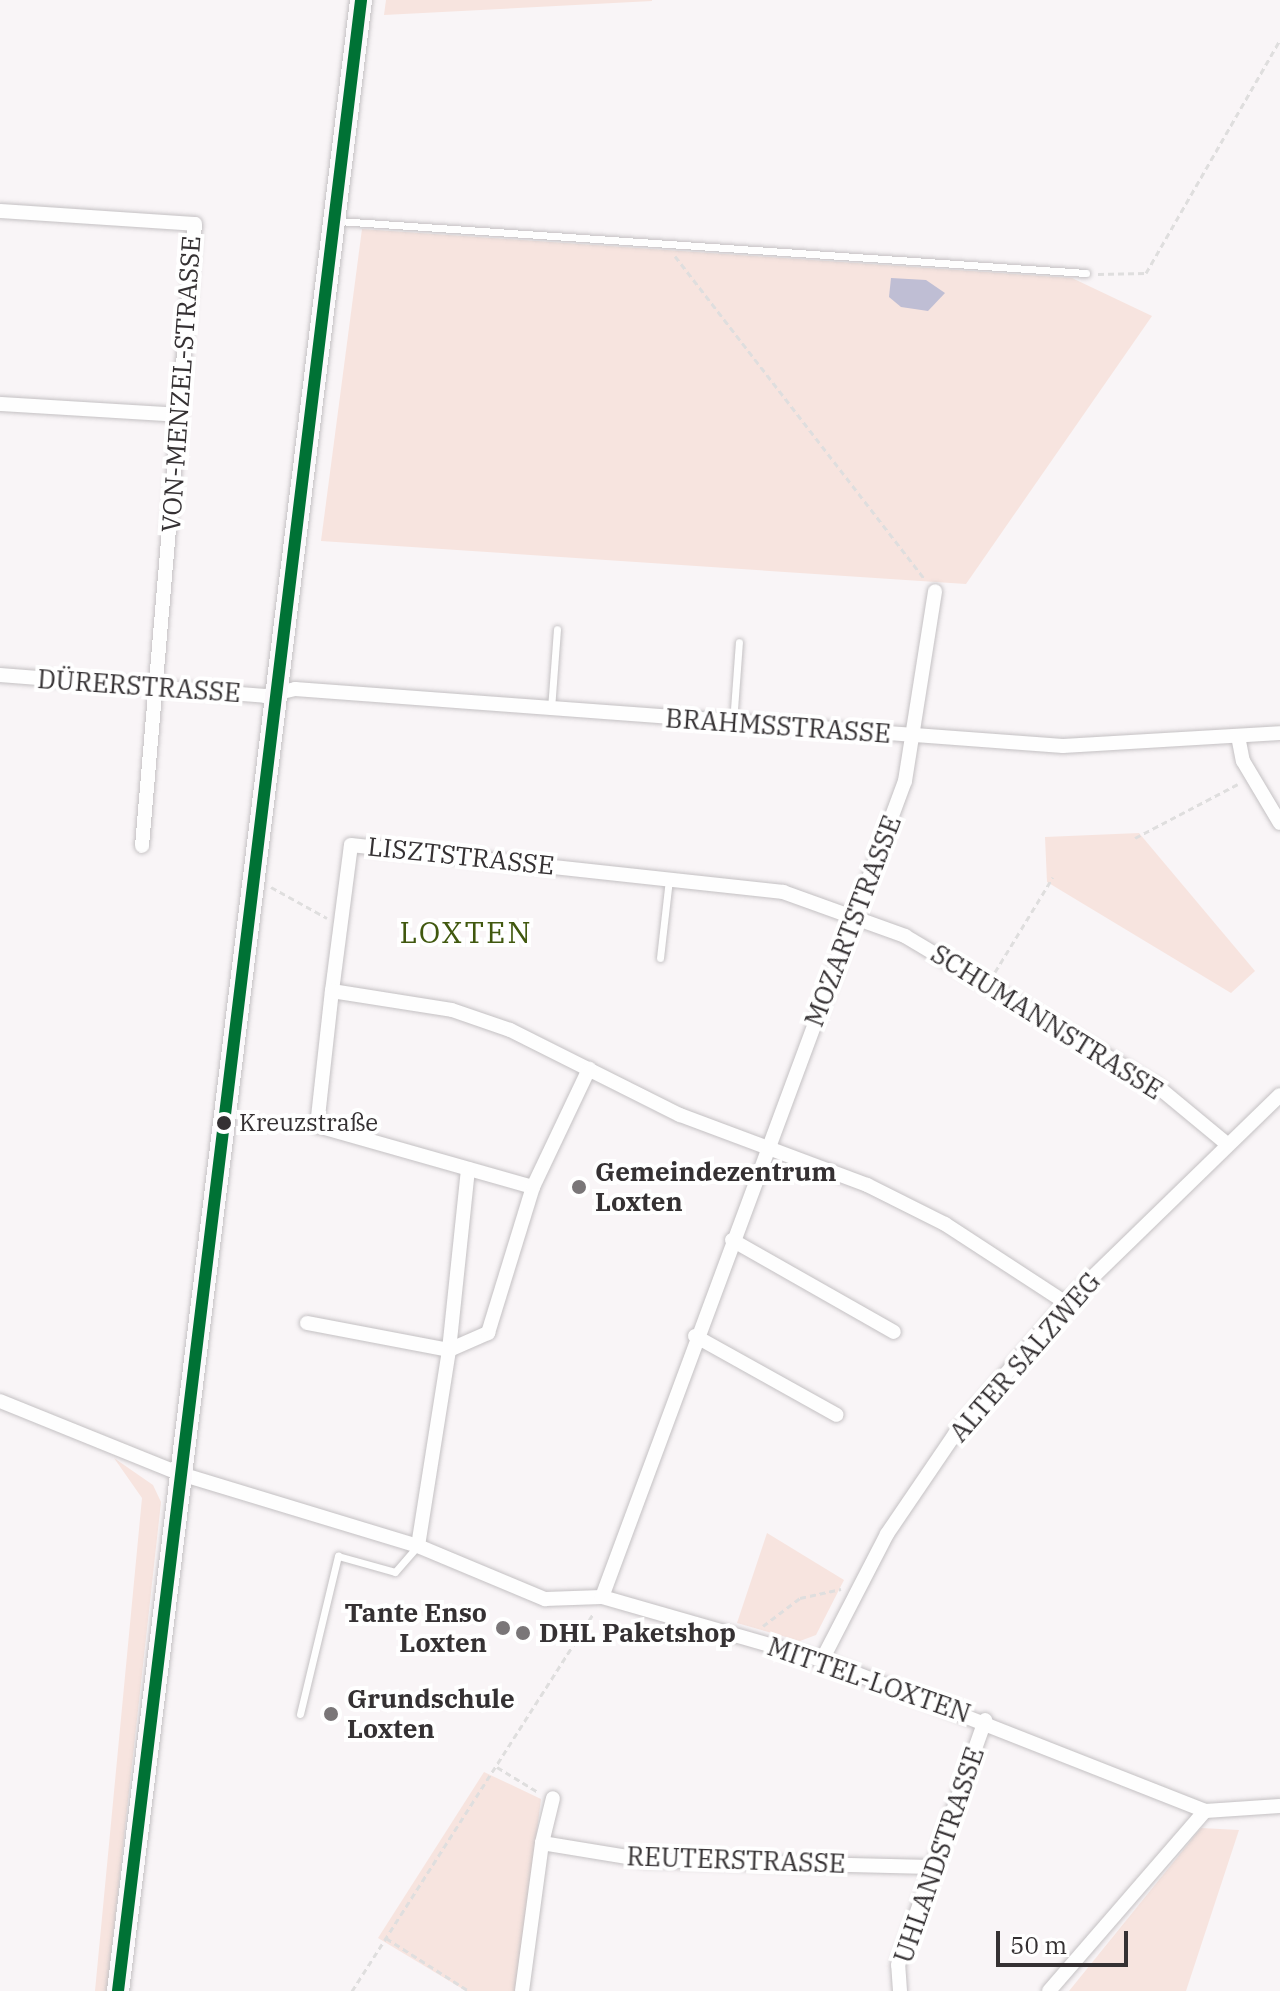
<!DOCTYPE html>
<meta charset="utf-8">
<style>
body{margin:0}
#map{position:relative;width:1280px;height:1991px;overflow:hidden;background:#f9f5f7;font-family:"IBM Plex Serif",serif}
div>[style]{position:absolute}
.green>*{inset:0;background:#f7e4df}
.water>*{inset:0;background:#bfbed4}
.path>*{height:3px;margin-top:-1.5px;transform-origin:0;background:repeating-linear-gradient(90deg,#dfdede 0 6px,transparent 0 10px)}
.roads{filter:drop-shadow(0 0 2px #c4c1c3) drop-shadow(0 0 2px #c4c1c3)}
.lane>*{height:7px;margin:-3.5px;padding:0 3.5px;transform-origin:3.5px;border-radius:3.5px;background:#fefefe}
.street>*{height:14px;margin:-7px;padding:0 7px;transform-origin:7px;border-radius:7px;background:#fefefe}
.secondary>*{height:22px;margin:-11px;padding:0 11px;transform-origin:11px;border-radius:11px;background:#fbf9fb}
.bus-1>*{height:12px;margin:-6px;padding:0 6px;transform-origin:6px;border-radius:6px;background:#007235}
.dots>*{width:22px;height:22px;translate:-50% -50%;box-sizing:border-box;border:4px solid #fff;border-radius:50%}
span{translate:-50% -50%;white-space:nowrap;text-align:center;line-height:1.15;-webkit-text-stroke:8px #fff;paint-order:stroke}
.bus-label{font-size:24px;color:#353133}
.left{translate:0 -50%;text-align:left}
.street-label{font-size:26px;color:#353133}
.poi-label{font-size:26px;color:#353133;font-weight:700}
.right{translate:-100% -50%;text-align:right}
.quarter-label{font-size:30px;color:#41580f;letter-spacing:2px}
.scale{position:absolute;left:996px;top:1931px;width:132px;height:36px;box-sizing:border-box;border:4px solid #353133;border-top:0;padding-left:10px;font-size:24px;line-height:28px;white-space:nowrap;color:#353133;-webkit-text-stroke:6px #fff;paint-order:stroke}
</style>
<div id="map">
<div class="green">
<i style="clip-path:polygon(386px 0,652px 0,652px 1px,384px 15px)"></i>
<i style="clip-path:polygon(362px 229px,1072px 278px,1152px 316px,966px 584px,321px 541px)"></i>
<i style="clip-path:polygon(1139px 833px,1255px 971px,1231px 993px,1047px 882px,1045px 837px)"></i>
<i style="clip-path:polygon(114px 1458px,153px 1485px,161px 1502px,107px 1991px,95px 1991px,142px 1498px)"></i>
<i style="clip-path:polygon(767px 1533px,844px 1580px,816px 1635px,800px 1641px,737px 1623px)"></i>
<i style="clip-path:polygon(484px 1772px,541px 1799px,517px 1991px,466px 1991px,378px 1938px)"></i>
<i style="clip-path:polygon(1201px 1828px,1239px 1830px,1186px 1991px,1069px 1991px)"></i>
</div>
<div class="water">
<i style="clip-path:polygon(891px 278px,926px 280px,945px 293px,928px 311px,901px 307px,889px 297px)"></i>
</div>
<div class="path">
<i style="left:675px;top:256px;width:408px;rotate:52.3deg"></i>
<i style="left:1098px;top:274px;width:48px;rotate:-1.2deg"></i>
<i style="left:1146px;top:273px;width:269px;rotate:-60.1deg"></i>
<i style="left:1135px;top:838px;width:116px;rotate:-27.7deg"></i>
<i style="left:271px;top:887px;width:64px;rotate:29deg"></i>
<i style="left:995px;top:972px;width:111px;rotate:-58.6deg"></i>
<i style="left:763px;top:1626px;width:46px;rotate:-37.1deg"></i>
<i style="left:800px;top:1598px;width:42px;rotate:-12.4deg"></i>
<i style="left:497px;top:1767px;width:48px;rotate:31.4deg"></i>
<i style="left:386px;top:1938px;width:98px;rotate:32.6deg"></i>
<i style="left:352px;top:1991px;width:447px;rotate:-57.4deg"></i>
</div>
<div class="roads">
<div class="lane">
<i style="left:338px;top:221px;width:750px;rotate:3.98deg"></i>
<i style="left:551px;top:709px;width:80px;rotate:-85.7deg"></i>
<i style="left:733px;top:723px;width:81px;rotate:-85.8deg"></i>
<i style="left:660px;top:958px;width:80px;rotate:-83.5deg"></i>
<i style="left:300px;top:1714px;width:163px;rotate:-76.5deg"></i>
<i style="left:338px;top:1556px;width:59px;rotate:15.7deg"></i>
<i style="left:395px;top:1572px;width:35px;rotate:-49deg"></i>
</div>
<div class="street">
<i style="left:0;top:211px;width:195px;rotate:3.8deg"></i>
<i style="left:195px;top:224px;width:624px;rotate:94.87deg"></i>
<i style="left:0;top:404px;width:179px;rotate:3.5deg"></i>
<i style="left:0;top:675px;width:266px;rotate:4.5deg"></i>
<i style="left:265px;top:696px;width:31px;rotate:-13deg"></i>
<i style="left:295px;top:689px;width:770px;rotate:4.24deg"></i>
<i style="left:1063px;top:746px;width:217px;rotate:-3.4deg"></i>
<i style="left:1238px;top:736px;width:25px;rotate:79deg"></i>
<i style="left:1243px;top:761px;width:72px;rotate:59.2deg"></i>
<i style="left:332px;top:991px;width:147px;rotate:-82.6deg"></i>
<i style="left:351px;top:845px;width:435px;rotate:6.2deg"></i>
<i style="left:783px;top:892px;width:130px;rotate:19.8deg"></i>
<i style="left:905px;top:936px;width:293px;rotate:30.8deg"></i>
<i style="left:1157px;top:1086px;width:92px;rotate:39.7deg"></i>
<i style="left:533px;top:1187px;width:224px;rotate:-164.2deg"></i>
<i style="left:317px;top:1126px;width:136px;rotate:-83.7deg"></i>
<i style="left:332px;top:991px;width:121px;rotate:9deg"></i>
<i style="left:452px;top:1010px;width:61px;rotate:19deg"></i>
<i style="left:510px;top:1030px;width:190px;rotate:26.6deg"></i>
<i style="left:680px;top:1115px;width:200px;rotate:20.5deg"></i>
<i style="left:867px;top:1185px;width:87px;rotate:26.6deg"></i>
<i style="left:945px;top:1224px;width:145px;rotate:33.1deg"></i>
<i style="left:732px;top:1240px;width:186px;rotate:29.6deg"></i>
<i style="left:307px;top:1323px;width:145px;rotate:10.8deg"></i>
<i style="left:449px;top:1350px;width:182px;rotate:-84deg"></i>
<i style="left:695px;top:1336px;width:162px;rotate:29.1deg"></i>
<i style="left:0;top:1401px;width:195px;rotate:22deg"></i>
<i style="left:181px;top:1474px;width:248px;rotate:16.9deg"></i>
<i style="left:418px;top:1546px;width:138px;rotate:22.7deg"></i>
<i style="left:545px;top:1599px;width:57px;rotate:-2deg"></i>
<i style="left:602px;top:1597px;width:229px;rotate:16deg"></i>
<i style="left:822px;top:1660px;width:412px;rotate:21.5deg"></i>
<i style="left:1205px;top:1811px;width:75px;rotate:-3.8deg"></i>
<i style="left:418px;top:1546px;width:198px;rotate:-81deg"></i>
<i style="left:449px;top:1350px;width:43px;rotate:-23.6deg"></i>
<i style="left:488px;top:1333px;width:153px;rotate:-72.9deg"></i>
<i style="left:533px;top:1187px;width:131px;rotate:-64.6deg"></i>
<i style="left:602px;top:1597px;width:870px;rotate:-69.63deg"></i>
<i style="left:905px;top:781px;width:192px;rotate:-81deg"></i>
<i style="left:822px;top:1660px;width:142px;rotate:-62.7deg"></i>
<i style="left:887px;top:1534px;width:121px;rotate:-55.8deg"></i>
<i style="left:955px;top:1434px;width:172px;rotate:-49.7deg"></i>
<i style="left:1066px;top:1303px;width:298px;rotate:-44.2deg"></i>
<i style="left:542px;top:1843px;width:46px;rotate:-76.3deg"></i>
<i style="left:522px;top:1991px;width:149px;rotate:-82.3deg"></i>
<i style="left:542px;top:1843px;width:105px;rotate:9.3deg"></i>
<i style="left:646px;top:1860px;width:285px;rotate:1.4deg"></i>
<i style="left:900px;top:1991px;width:26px;rotate:-94deg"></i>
<i style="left:898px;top:1965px;width:260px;rotate:-70.4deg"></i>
<i style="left:1049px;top:1991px;width:238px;rotate:-49.1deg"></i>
</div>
<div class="secondary">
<i style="left:118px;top:1991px;width:2006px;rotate:-83.04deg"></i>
</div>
</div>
<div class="bus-1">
<i style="left:118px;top:1991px;width:2006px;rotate:-83.04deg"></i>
</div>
<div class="dots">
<i style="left:224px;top:1123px;background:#353133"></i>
<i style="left:579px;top:1187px;background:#7a7678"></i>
<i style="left:503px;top:1628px;background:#7a7678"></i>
<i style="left:523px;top:1633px;background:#7a7678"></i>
<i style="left:331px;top:1714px;background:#7a7678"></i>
</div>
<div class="bus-label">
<span class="left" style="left:239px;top:1123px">Kreuzstraße</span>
</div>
<div class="street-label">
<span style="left:181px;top:384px;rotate:-86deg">VON-MENZEL-STRASSE</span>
<span style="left:139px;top:686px;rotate:4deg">DÜRERSTRASSE</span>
<span style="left:778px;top:726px;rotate:4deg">BRAHMSSTRASSE</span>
<span style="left:461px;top:856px;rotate:6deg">LISZTSTRASSE</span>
<span style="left:853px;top:921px;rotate:-69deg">MOZARTSTRASSE</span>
<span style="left:1047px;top:1022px;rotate:32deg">SCHUMANNSTRASSE</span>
<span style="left:1025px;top:1357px;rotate:-49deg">ALTER SALZWEG</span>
<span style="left:869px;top:1680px;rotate:19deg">MITTEL-LOXTEN</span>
<span style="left:939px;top:1855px;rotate:-71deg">UHLANDSTRASSE</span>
<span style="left:736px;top:1860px;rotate:2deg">REUTERSTRASSE</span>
</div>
<div class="poi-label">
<span class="left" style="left:595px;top:1187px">Gemeindezentrum<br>Loxten</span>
<span class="right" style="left:487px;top:1628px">Tante Enso<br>Loxten</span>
<span class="left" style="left:539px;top:1633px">DHL Paketshop</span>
<span class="left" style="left:347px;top:1714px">Grundschule<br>Loxten</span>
</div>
<div class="quarter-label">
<span style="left:466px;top:932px">LOXTEN</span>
</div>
<div class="scale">50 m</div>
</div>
